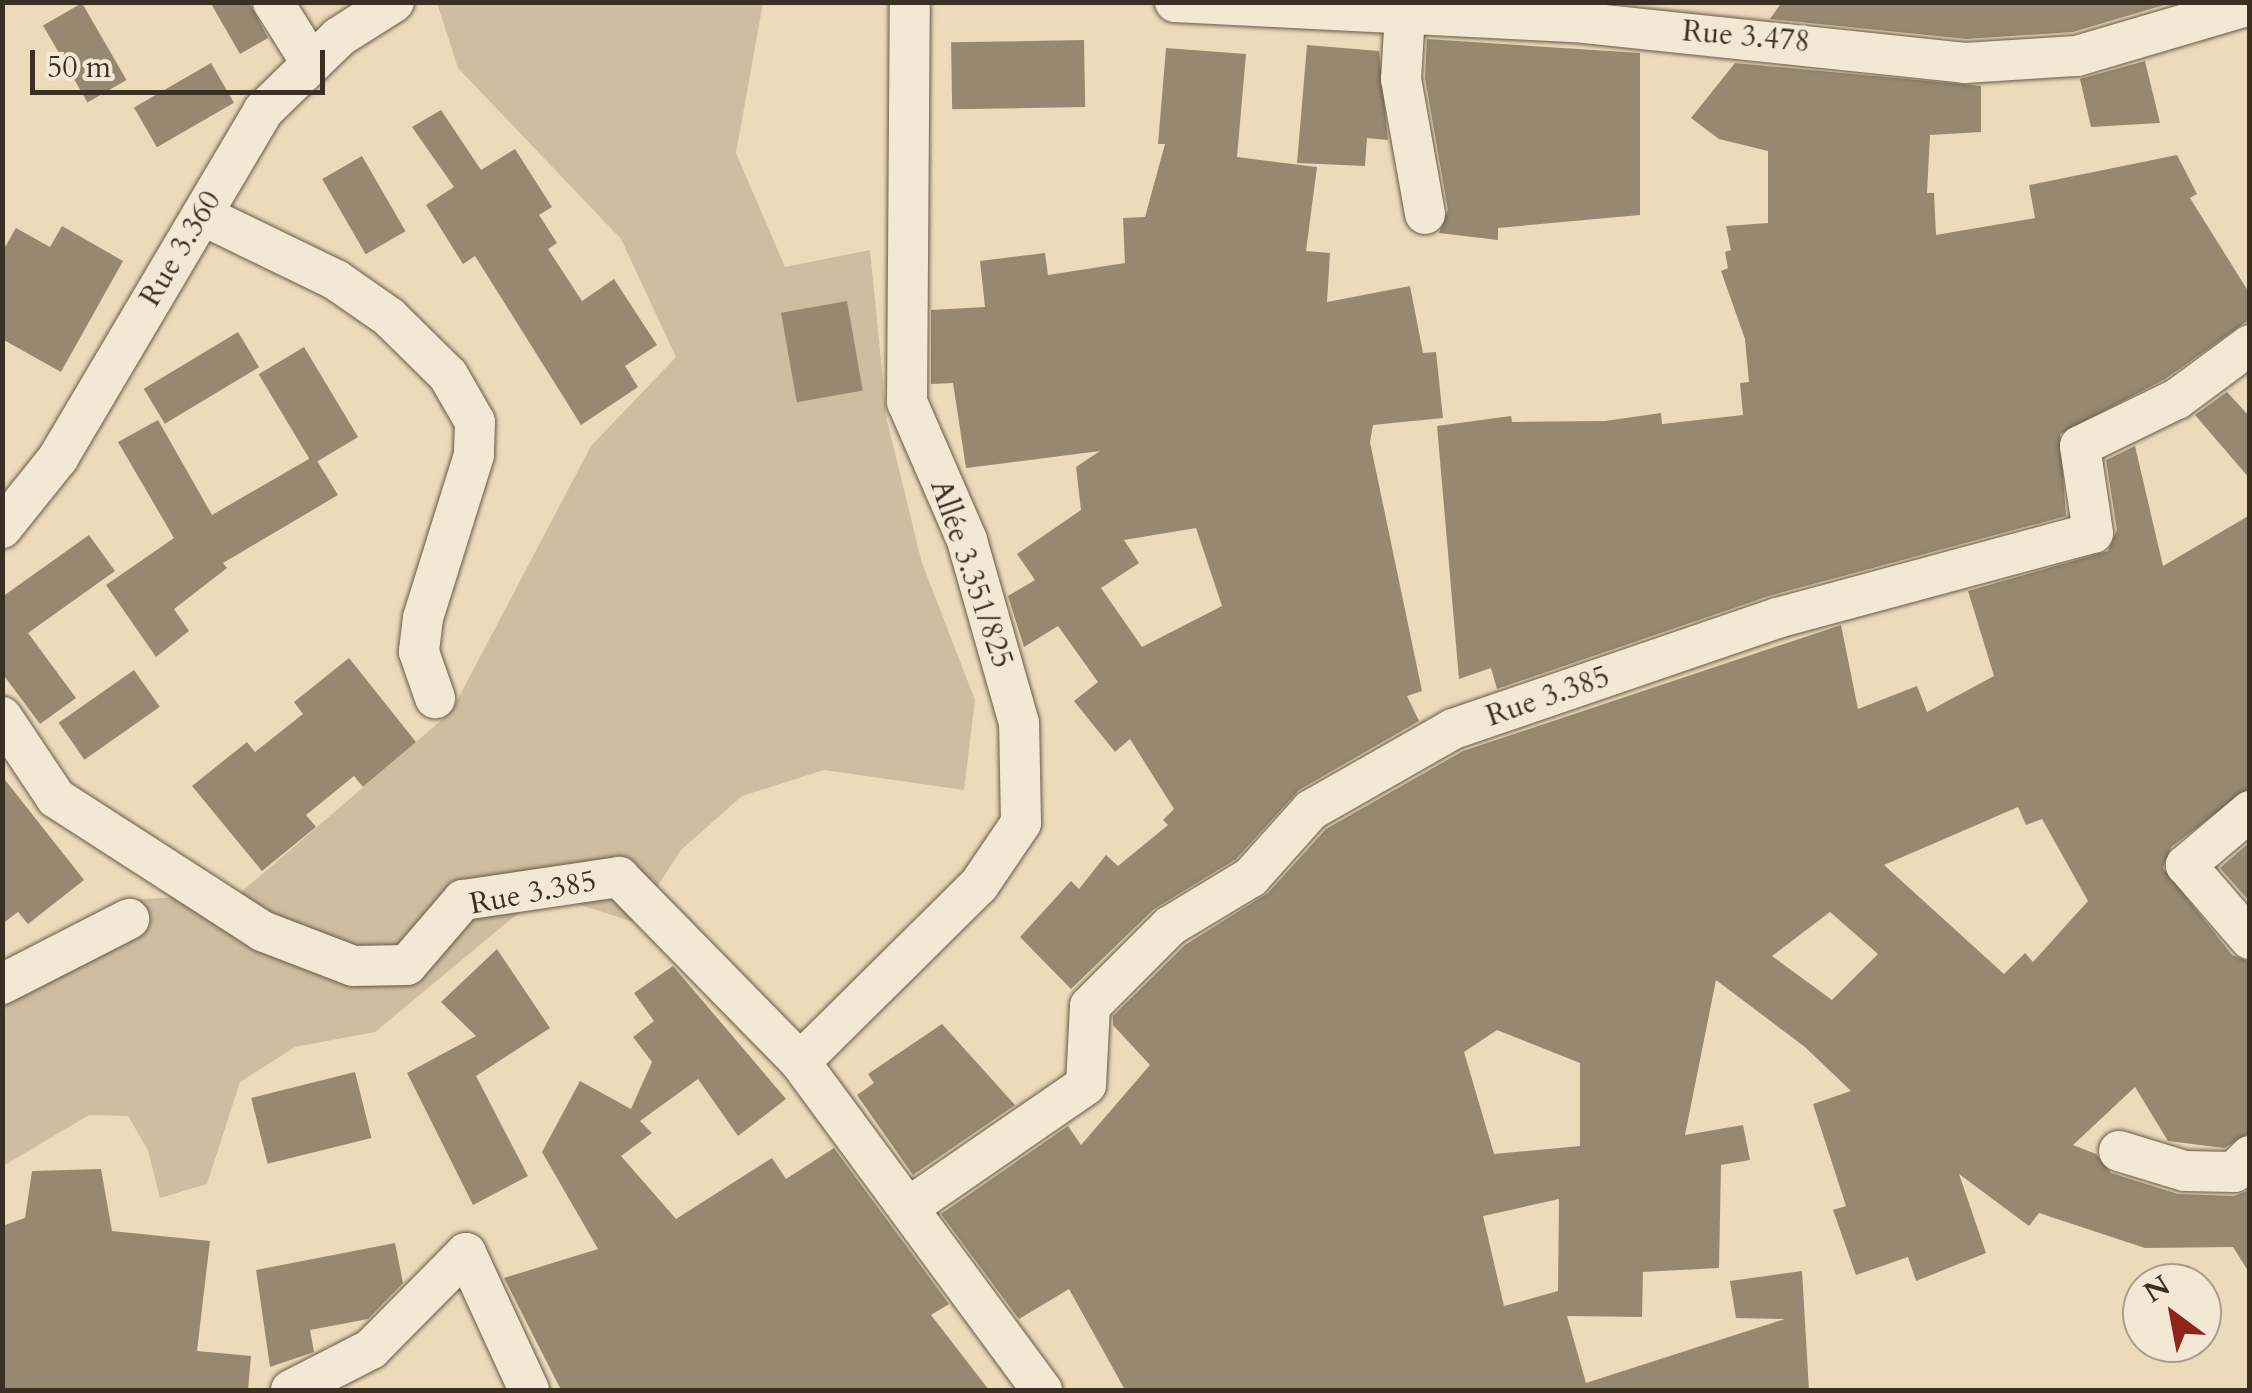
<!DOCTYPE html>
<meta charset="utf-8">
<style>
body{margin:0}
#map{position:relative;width:2252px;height:1393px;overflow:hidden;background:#ecdbbb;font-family:Cardo,serif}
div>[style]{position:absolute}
.green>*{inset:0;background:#cebea1}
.building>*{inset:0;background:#978871;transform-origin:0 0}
.roads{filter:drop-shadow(0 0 2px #665a48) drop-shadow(0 0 2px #665a48)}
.minor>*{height:40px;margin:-20px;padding:0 20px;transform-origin:20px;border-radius:20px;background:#f3e8d3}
span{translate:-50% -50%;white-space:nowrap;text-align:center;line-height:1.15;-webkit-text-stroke:9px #f3e8d3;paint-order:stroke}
.street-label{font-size:30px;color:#3a2f21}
.frame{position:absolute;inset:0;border:5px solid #3a2f21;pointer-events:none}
.north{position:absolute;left:2122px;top:1263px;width:100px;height:100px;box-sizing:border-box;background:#f3e8d3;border:2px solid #a99e8c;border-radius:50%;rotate:328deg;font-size:28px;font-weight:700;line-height:40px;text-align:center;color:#3a2f21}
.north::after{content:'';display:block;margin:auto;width:35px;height:45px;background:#8f2418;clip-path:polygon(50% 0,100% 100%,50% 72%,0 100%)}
.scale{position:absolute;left:30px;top:50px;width:295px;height:45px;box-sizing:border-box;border:5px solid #3a2f21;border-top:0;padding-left:12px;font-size:30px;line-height:35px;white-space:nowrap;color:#3a2f21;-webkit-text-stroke:8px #f3e8d3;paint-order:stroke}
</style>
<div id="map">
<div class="green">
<i style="clip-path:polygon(437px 3px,763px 3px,736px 153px,785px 267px,870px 250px,887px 421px,922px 563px,975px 700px,964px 790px,824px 770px,742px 796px,681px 850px,634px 922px,568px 901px,533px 901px,375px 1032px,295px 1047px,240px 1082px,207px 1184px,160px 1198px,148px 1150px,128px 1116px,89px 1115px,3px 1166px,2px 968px,126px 900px,239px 894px,451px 712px,591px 446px,676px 357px,621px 239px,458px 68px)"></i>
</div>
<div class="building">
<i style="clip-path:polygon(210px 2px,249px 2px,268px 38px,240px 54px)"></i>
<i style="clip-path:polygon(1782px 2px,2174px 2px,2073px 32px,1966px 39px,1770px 19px)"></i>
<i style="left:82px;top:3px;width:89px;height:45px;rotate:60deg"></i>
<i style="clip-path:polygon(1427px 39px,1640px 53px,1640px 215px,1498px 228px,1498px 240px,1439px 233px,1448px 210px,1425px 78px)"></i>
<i style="left:1084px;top:40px;width:67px;height:133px;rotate:89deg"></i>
<i style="clip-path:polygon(1307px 45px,1379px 51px,1388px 140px,1367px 138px,1365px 166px,1297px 163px)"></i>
<i style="clip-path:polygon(evenodd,1166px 48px,1246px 54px,1237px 157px,1317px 167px,1306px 251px,1330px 253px,1327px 302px,1410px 286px,1423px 353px,1436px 352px,1443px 418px,1373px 425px,1370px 442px,1422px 691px,1407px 696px,1419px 721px,1299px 790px,1236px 859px,1154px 909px,1071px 989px,1020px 937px,1071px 881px,1079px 889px,1106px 855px,1118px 866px,1168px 825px,1163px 820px,1174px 809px,1130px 739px,1115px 752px,1074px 701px,1098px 682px,1058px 626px,1024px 647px,1008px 596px,1035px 580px,1017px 554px,1081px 510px,1076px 467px,1100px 451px,966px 468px,953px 383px,931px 384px,931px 310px,985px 307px,980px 261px,1045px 253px,1048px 275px,1125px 263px,1123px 218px,1145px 217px,1165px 144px,1158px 144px,1166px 48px,1196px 528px,1222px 606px,1142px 647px,1101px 588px,1139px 563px,1124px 540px,1196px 528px)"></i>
<i style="clip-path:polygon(2145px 61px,2160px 123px,2091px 127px,2080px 79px)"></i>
<i style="left:211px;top:63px;width:46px;height:89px;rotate:60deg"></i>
<i style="clip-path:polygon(1735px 63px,1981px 86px,1981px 132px,1930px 135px,1927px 193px,1934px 193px,1936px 235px,2035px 218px,2029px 185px,2177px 155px,2197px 194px,2190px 198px,2250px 294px,2250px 319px,2165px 379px,2060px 434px,2066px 516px,1769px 596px,1497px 689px,1491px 668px,1459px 679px,1437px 426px,1511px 416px,1512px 422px,1605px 421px,1661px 413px,1662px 424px,1743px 415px,1740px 383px,1749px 382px,1745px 339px,1721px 271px,1728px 268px,1725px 252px,1731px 250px,1726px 226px,1768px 223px,1768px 151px,1719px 139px,1691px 118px)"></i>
<i style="clip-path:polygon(441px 110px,481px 170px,515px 149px,552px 207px,539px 215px,557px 243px,548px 249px,582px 301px,614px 279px,657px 345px,625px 366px,638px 387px,581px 425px,475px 256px,463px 264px,426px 205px,454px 187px,412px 127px)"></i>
<i style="left:362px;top:156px;width:87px;height:46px;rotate:60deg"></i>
<i style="clip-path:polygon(62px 226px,123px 261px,61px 372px,2px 339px,2px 252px,16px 228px,50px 247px)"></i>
<i style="left:847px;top:301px;width:91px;height:67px;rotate:80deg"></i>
<i style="left:238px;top:332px;width:41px;height:110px;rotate:59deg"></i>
<i style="left:304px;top:347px;width:105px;height:53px;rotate:59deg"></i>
<i style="clip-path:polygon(2227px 392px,2250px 417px,2250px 479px,2195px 415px)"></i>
<i style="clip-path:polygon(158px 420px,212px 515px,314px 456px,338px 495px,223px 563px,227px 568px,174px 609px,189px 631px,156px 657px,106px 585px,174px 538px,118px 442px)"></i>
<i style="clip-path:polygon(evenodd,2135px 446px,2163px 566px,2250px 515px,2250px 788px,2171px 847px,2163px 868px,2232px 955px,2250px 962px,2250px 1133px,2224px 1148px,2168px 1141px,2135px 1087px,2073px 1145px,2096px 1154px,2111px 1173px,2178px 1194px,2234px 1196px,2250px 1190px,2250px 1274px,2233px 1247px,2145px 1248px,2039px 1213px,2029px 1226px,1959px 1174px,1986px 1253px,1916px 1281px,1908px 1257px,1856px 1275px,1833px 1210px,1846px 1206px,1813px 1104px,1851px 1091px,1805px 1047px,1716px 980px,1685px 1135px,1743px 1125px,1750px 1160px,1721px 1165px,1719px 1268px,1643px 1272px,1642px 1317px,1567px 1316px,1586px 1383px,1785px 1319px,1736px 1318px,1730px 1281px,1802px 1271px,1809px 1390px,1125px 1390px,1069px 1289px,1019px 1319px,941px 1214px,1068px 1126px,1081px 1145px,1150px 1065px,1113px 1025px,1113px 1016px,1185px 945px,1268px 893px,1326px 829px,1463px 751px,1841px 625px,1858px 709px,1917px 686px,1927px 712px,1994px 676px,1968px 591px,2108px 551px,2117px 530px,2106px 460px,2135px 446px,2018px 807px,2026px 825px,2042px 819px,2088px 901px,2033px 962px,2025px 953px,2004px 974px,1884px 865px,2018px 807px,2135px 446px,1830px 912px,1878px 954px,1832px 1000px,1772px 956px,1830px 912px,2135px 446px,1497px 1030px,1580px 1063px,1580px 1146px,1494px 1154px,1464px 1052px,1497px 1030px,2135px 446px,1559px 1199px,1558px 1291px,1504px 1306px,1483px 1216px,1559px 1199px)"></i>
<i style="clip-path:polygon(89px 535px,115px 571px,28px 633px,76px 698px,40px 724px,2px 673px,2px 597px)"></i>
<i style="clip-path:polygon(349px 658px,416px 742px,363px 787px,354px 776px,306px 815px,316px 827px,262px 871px,192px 786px,247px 742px,255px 752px,303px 714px,294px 702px)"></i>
<i style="left:134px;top:670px;width:45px;height:92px;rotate:55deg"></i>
<i style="clip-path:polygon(2px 776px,84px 880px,28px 924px,18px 912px,2px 924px)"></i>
<i style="clip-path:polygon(2250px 842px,2250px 902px,2220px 868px)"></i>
<i style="clip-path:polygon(497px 949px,550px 1028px,476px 1076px,528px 1176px,473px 1205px,407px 1073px,476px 1036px,441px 1002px)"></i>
<i style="clip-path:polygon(673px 966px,786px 1099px,738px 1136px,698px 1079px,640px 1121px,652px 1133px,621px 1156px,676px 1219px,772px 1158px,786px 1179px,834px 1148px,949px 1304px,931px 1315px,989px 1390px,561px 1390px,504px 1278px,598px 1249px,542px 1152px,580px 1081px,631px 1109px,652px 1062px,633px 1037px,654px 1021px,634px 993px)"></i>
<i style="clip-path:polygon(942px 1024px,1015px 1105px,913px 1175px,857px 1095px,874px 1083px,868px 1074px)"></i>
<i style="left:355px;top:1072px;width:68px;height:107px;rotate:76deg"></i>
<i style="clip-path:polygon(101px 1169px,112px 1231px,210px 1241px,197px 1351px,251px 1356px,248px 1390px,2px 1390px,2px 1226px,25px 1218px,32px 1171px)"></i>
<i style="clip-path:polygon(395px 1243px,403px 1283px,368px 1319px,310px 1330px,314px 1352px,270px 1367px,256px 1270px)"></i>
</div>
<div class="roads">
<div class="minor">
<i style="left:273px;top:2px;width:70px;rotate:57.9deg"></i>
<i style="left:1175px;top:2px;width:411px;rotate:2.9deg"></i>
<i style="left:1585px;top:23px;width:382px;rotate:6deg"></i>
<i style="left:1965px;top:63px;width:112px;rotate:-3.6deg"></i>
<i style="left:2077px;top:56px;width:180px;rotate:-16.4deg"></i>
<i style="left:1405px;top:14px;width:65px;rotate:93.5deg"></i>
<i style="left:1401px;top:79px;width:137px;rotate:79.9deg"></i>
<i style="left:202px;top:215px;width:149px;rotate:25.9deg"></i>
<i style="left:336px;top:280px;width:65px;rotate:34.9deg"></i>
<i style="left:389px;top:317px;width:83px;rotate:44.5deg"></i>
<i style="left:448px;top:375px;width:54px;rotate:60.1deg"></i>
<i style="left:475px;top:422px;width:33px;rotate:92deg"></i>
<i style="left:474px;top:455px;width:171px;rotate:107.4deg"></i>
<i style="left:423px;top:618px;width:34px;rotate:97deg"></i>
<i style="left:419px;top:652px;width:49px;rotate:70.8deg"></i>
<i style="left:2px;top:528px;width:90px;rotate:-51.3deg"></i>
<i style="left:58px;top:458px;width:403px;rotate:-59.4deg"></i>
<i style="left:263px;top:111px;width:106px;rotate:-44.2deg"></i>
<i style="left:339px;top:37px;width:65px;rotate:-32.5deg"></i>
<i style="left:2px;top:717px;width:97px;rotate:56.3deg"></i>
<i style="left:56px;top:798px;width:245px;rotate:32.8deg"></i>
<i style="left:262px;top:931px;width:97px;rotate:21deg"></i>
<i style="left:353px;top:966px;width:54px;rotate:-1.1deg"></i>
<i style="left:407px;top:965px;width:86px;rotate:-49.3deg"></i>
<i style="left:463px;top:900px;width:158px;rotate:-8.4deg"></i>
<i style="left:619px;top:877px;width:259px;rotate:45.6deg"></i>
<i style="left:800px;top:1062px;width:408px;rotate:53.6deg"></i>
<i style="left:2250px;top:811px;width:84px;rotate:139.8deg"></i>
<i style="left:2186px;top:865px;width:98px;rotate:49.1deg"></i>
<i style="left:2px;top:984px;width:143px;rotate:-27.1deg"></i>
<i style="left:800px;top:1062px;width:252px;rotate:-44.7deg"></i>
<i style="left:979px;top:885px;width:75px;rotate:-55.9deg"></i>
<i style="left:1021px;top:823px;width:100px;rotate:-91.1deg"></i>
<i style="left:1019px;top:723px;width:190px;rotate:-105.9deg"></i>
<i style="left:967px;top:540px;width:150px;rotate:-113.5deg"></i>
<i style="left:907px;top:402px;width:400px;rotate:-89.6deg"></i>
<i style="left:2119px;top:1151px;width:69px;rotate:16.9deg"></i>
<i style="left:2185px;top:1171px;width:49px;rotate:1.2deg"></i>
<i style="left:2234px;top:1172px;width:23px;rotate:-45deg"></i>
<i style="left:909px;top:1207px;width:215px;rotate:-34.6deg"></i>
<i style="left:1086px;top:1085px;width:79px;rotate:-87.1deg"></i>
<i style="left:1090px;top:1006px;width:113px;rotate:-45deg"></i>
<i style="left:1170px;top:926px;width:95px;rotate:-31.2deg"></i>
<i style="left:1251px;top:877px;width:90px;rotate:-48.2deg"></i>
<i style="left:1311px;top:810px;width:163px;rotate:-29.7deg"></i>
<i style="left:1453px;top:729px;width:342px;rotate:-18.9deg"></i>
<i style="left:1777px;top:618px;width:327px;rotate:-15.1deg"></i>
<i style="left:2093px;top:533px;width:88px;rotate:-98.5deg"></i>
<i style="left:2080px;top:446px;width:108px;rotate:-25.9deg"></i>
<i style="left:2177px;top:399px;width:91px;rotate:-36.5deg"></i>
<i style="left:291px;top:1390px;width:90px;rotate:-27.1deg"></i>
<i style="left:371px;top:1349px;width:135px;rotate:-45.3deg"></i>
<i style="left:466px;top:1253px;width:151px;rotate:65.3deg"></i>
</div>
</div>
<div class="street-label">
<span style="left:1746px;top:37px;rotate:5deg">Rue 3.478</span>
<span style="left:181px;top:249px;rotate:-59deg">Rue 3.360</span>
<span style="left:971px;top:574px;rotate:71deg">Allée 3.351/825</span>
<span style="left:1548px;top:697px;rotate:-19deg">Rue 3.385</span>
<span style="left:533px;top:893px;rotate:-11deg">Rue 3.385</span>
</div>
<div class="frame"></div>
<div class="north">N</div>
<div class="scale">50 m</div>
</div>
